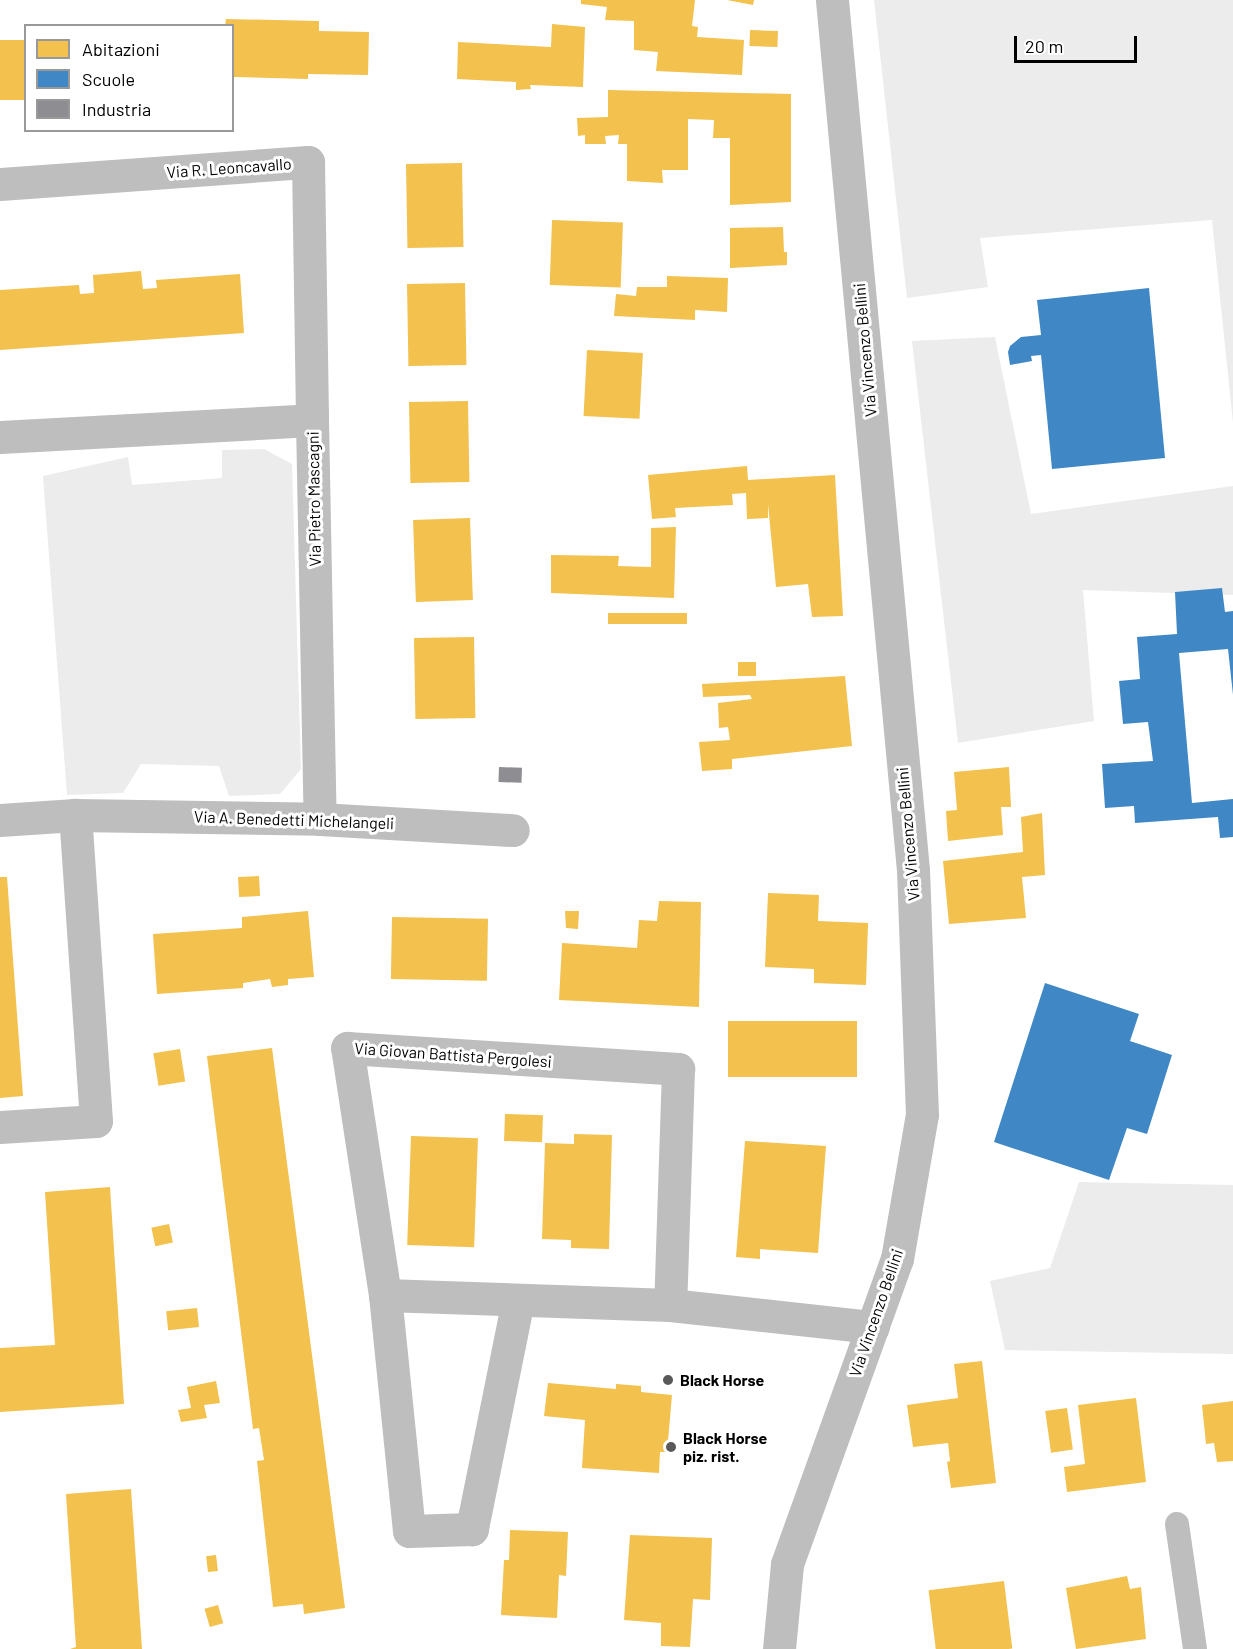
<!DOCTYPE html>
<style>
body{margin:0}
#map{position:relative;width:1233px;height:1649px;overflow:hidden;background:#fff;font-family:Barlow,sans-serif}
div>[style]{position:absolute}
.green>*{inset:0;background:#ececec}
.homes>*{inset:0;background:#f2c14e;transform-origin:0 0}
.schools>*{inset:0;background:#3f88c5}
.industry>*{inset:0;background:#8d8d92;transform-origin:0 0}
.service>*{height:24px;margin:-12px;padding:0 12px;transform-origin:12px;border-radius:12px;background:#bebebe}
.minor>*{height:33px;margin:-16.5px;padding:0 16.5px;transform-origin:16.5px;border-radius:16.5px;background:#bebebe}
.dots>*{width:16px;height:16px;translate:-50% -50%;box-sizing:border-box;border:3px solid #fff;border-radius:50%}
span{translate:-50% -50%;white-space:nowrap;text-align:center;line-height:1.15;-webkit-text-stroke:6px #fff;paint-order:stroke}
.street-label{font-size:16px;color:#000}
.poi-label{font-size:16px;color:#000;font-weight:700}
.left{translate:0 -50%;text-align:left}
.legend{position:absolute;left:24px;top:24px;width:210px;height:108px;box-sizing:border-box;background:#fff;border:2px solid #999;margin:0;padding:8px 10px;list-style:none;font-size:18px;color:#000}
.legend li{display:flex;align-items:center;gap:12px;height:30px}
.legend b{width:30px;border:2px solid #999}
.scale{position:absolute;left:1014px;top:36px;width:123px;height:27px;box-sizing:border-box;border:3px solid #000;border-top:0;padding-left:8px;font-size:18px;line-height:21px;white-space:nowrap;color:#000;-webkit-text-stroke:4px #fff;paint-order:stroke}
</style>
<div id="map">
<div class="green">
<i style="clip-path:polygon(874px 0,1233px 0,1233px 423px,1212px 220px,980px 238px,988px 287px,907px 298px)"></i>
<i style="clip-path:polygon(995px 337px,1031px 514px,1233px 486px,1233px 595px,1083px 590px,1094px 721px,958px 743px,912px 341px)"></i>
<i style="clip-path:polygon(264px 449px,292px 464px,301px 769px,280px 794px,229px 796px,219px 766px,141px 764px,123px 793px,67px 795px,43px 476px,128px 457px,132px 485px,222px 478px,222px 450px)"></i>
<i style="clip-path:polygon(1079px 1182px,1233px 1185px,1233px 1354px,1005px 1350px,990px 1281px,1050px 1268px)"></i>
</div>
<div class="homes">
<i style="clip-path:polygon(581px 0,695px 0,692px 26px,698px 27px,697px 37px,744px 40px,742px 75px,656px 71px,658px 52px,634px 50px,634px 21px,605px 20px,607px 7px,581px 4px)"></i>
<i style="clip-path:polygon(727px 0,754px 0,753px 5px)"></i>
<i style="clip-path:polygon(226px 19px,319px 21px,319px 31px,369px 32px,368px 75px,308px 74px,308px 79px,234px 77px,232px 26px,225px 26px)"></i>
<i style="clip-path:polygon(552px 24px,585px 27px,583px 87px,530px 85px,531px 89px,516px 90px,516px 82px,457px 79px,458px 42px,551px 47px)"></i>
<i style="left:750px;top:30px;width:28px;height:16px;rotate:2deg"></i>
<i style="left:26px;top:40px;width:60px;height:26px;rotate:90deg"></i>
<i style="clip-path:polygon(608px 90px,791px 94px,791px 202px,730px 205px,730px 138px,713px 138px,714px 120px,688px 119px,688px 170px,662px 170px,663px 183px,627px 181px,627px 144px,618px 144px,619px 135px,605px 136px,606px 144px,585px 144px,585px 135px,578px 136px,577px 118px,608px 117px)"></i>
<i style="left:462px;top:163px;width:84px;height:56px;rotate:89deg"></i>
<i style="left:552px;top:220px;width:71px;height:65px;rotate:2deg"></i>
<i style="clip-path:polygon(783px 227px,784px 252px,787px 252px,787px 265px,730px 268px,730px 228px)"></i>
<i style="clip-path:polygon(141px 271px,143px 289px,157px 288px,156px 280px,240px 274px,244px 333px,0 350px,0 290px,79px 285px,80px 294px,94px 293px,93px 275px)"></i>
<i style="clip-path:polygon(667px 276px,728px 278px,727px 312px,695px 310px,695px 320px,614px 316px,616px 294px,636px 296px,637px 287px,667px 287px)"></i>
<i style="left:465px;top:283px;width:82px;height:58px;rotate:89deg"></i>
<i style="left:587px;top:350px;width:56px;height:66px;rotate:3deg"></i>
<i style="left:468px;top:401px;width:81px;height:59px;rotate:89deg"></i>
<i style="clip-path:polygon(747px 466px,748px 480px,835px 475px,843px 616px,812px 617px,808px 584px,776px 587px,768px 504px,768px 518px,747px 519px,746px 493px,732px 494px,733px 505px,675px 508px,676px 517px,652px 519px,648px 475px)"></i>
<i style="left:470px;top:518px;width:82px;height:57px;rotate:88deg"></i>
<i style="clip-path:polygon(676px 527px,674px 598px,551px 593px,551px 555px,619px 556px,618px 566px,651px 567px,651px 528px)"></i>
<i style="left:687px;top:613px;width:11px;height:79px;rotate:90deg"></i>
<i style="left:474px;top:637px;width:81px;height:60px;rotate:89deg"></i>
<i style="left:756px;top:662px;width:14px;height:18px;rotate:90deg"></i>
<i style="clip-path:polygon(845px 676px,852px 746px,732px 759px,732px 769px,702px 771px,699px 742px,730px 740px,728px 727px,719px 728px,718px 703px,752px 699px,750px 695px,703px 697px,702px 684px)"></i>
<i style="clip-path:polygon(1009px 767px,1011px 807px,1001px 807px,1003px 835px,948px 841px,946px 811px,957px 810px,954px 772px)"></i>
<i style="clip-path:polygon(1042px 813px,1045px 875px,1022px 877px,1026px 918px,949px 924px,943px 861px,1023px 852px,1021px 817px)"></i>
<i style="left:259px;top:876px;width:20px;height:21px;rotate:87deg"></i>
<i style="clip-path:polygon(0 877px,7px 877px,23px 1096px,0 1098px)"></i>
<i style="clip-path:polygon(768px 893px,819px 895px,818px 921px,868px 923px,866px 985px,814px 983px,814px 969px,765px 967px)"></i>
<i style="clip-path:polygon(659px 901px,701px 902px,699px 1007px,559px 1000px,562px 943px,637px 948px,639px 920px,657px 921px)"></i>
<i style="clip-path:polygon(308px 911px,314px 977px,288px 979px,288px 985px,272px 987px,270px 979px,243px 983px,243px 988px,157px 994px,153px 934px,242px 928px,242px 917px)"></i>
<i style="clip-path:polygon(565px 911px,579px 911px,578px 929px,566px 928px)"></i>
<i style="left:392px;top:917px;width:96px;height:62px;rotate:1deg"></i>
<i style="left:728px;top:1021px;width:129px;height:56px"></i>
<i style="clip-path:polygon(272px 1048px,345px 1608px,304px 1614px,303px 1604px,273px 1607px,257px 1461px,264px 1460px,259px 1428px,253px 1429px,207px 1056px)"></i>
<i style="left:180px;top:1049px;width:33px;height:27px;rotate:81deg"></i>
<i style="left:505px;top:1114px;width:38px;height:27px;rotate:2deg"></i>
<i style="clip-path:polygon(574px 1134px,612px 1135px,609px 1249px,571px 1248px,571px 1240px,542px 1239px,545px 1143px,574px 1144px)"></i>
<i style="left:411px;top:1136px;width:67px;height:109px;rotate:2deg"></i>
<i style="clip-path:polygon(745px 1141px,826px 1146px,818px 1253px,760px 1249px,760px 1259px,736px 1257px)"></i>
<i style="clip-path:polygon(110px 1187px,124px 1404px,0 1412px,0 1348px,55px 1345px,45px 1192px)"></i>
<i style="left:169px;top:1224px;width:19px;height:18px;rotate:78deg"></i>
<i style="left:197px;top:1308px;width:19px;height:31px;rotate:84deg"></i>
<i style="clip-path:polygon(982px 1361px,996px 1483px,951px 1488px,947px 1462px,950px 1461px,948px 1443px,913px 1447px,907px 1405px,958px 1398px,954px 1364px)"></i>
<i style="clip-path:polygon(216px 1381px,220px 1403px,204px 1405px,207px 1418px,181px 1422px,178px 1410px,191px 1408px,187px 1387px)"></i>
<i style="clip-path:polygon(548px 1383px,616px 1389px,616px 1384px,641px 1386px,641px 1392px,672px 1395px,667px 1452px,660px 1452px,659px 1473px,582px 1468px,585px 1420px,544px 1416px)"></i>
<i style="clip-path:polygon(1136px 1398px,1146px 1482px,1067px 1492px,1064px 1467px,1085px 1464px,1078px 1405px)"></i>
<i style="clip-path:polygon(1233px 1401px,1233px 1461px,1217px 1462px,1214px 1443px,1206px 1444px,1202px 1405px)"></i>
<i style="left:1067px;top:1408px;width:42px;height:22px;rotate:82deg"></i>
<i style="clip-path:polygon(131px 1489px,142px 1649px,70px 1649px,76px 1647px,66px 1494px)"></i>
<i style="clip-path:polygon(510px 1530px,568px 1532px,566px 1576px,559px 1575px,557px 1618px,501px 1615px,504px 1560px,509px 1560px)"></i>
<i style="clip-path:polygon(630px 1535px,712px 1538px,710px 1600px,693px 1599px,690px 1647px,661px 1646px,661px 1623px,624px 1620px)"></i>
<i style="left:216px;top:1555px;width:16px;height:10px;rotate:83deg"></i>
<i style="clip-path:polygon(1127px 1576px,1130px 1589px,1141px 1587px,1146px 1639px,1076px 1649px,1066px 1588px)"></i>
<i style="left:1004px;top:1581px;width:68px;height:76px;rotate:83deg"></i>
<i style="left:218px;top:1605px;width:19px;height:14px;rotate:74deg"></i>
</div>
<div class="schools">
<i style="clip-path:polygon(1149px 288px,1165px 458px,1052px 469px,1041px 355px,1031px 356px,1032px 361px,1010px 365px,1008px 352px,1010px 346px,1021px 337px,1041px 335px,1037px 300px)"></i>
<i style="clip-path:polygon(1222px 588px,1225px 612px,1233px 611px,1233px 695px,1228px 649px,1179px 653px,1192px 803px,1233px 799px,1233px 837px,1220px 838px,1218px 817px,1135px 823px,1134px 806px,1105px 808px,1102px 764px,1153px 761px,1148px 722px,1123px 724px,1119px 681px,1140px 679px,1137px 637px,1177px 634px,1175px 592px)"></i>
<i style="clip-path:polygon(1045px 983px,1139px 1014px,1130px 1041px,1172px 1055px,1147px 1134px,1127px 1128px,1109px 1180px,994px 1142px)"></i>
</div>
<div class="industry">
<i style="left:499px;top:767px;width:23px;height:15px;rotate:2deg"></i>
</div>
<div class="service">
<i style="left:1177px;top:1524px;width:126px;rotate:81.8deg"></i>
</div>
<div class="minor">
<i style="left:0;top:184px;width:309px;rotate:-4.1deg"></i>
<i style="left:308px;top:162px;width:258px;rotate:89.1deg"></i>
<i style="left:0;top:437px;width:312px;rotate:-3.1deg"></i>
<i style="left:312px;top:420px;width:399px;rotate:88.9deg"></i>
<i style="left:0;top:820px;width:75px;rotate:-3.8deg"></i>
<i style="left:75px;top:815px;width:245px;rotate:0.9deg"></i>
<i style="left:320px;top:819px;width:193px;rotate:3.3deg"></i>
<i style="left:0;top:1127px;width:96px;rotate:-3.6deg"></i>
<i style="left:96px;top:1121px;width:307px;rotate:-93.9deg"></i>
<i style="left:385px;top:1295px;width:285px;rotate:2deg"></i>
<i style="left:670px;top:1305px;width:204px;rotate:6.2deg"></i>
<i style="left:518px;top:1300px;width:234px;rotate:101.4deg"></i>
<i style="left:472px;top:1529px;width:63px;rotate:178.2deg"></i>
<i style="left:409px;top:1531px;width:237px;rotate:-95.8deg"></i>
<i style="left:385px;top:1295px;width:250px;rotate:-98.7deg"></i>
<i style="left:347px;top:1048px;width:332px;rotate:3.6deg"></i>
<i style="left:678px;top:1069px;width:236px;rotate:91.9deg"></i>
<i style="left:779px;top:1649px;width:85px;rotate:-84.6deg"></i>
<i style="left:787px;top:1564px;width:324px;rotate:-70.2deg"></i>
<i style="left:897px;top:1259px;width:146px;rotate:-80.2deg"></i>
<i style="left:922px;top:1115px;width:245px;rotate:-92.1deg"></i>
<i style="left:913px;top:870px;width:874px;rotate:-95.32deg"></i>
</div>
<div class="dots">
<i style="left:668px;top:1380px;background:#595959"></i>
<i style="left:671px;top:1447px;background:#595959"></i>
</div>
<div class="street-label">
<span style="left:229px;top:168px;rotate:-4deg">Via R. Leoncavallo</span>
<span style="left:865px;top:350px;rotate:-95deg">Via Vincenzo Bellini</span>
<span style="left:314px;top:499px;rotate:-91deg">Via Pietro Mascagni</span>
<span style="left:294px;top:820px;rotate:2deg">Via A. Benedetti Michelangeli</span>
<span style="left:908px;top:834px;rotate:-95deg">Via Vincenzo Bellini</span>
<span style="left:453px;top:1055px;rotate:4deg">Via Giovan Battista Pergolesi</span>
<span style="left:876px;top:1313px;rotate:-71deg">Via Vincenzo Bellini</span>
</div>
<div class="poi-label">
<span class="left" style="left:680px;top:1380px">Black Horse</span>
<span class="left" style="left:683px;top:1447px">Black Horse<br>piz. rist.</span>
</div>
<ul class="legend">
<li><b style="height:16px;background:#f2c14e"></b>Abitazioni</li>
<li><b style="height:16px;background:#3f88c5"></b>Scuole</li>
<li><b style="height:16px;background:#8d8d92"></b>Industria</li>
</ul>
<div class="scale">20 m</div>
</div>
